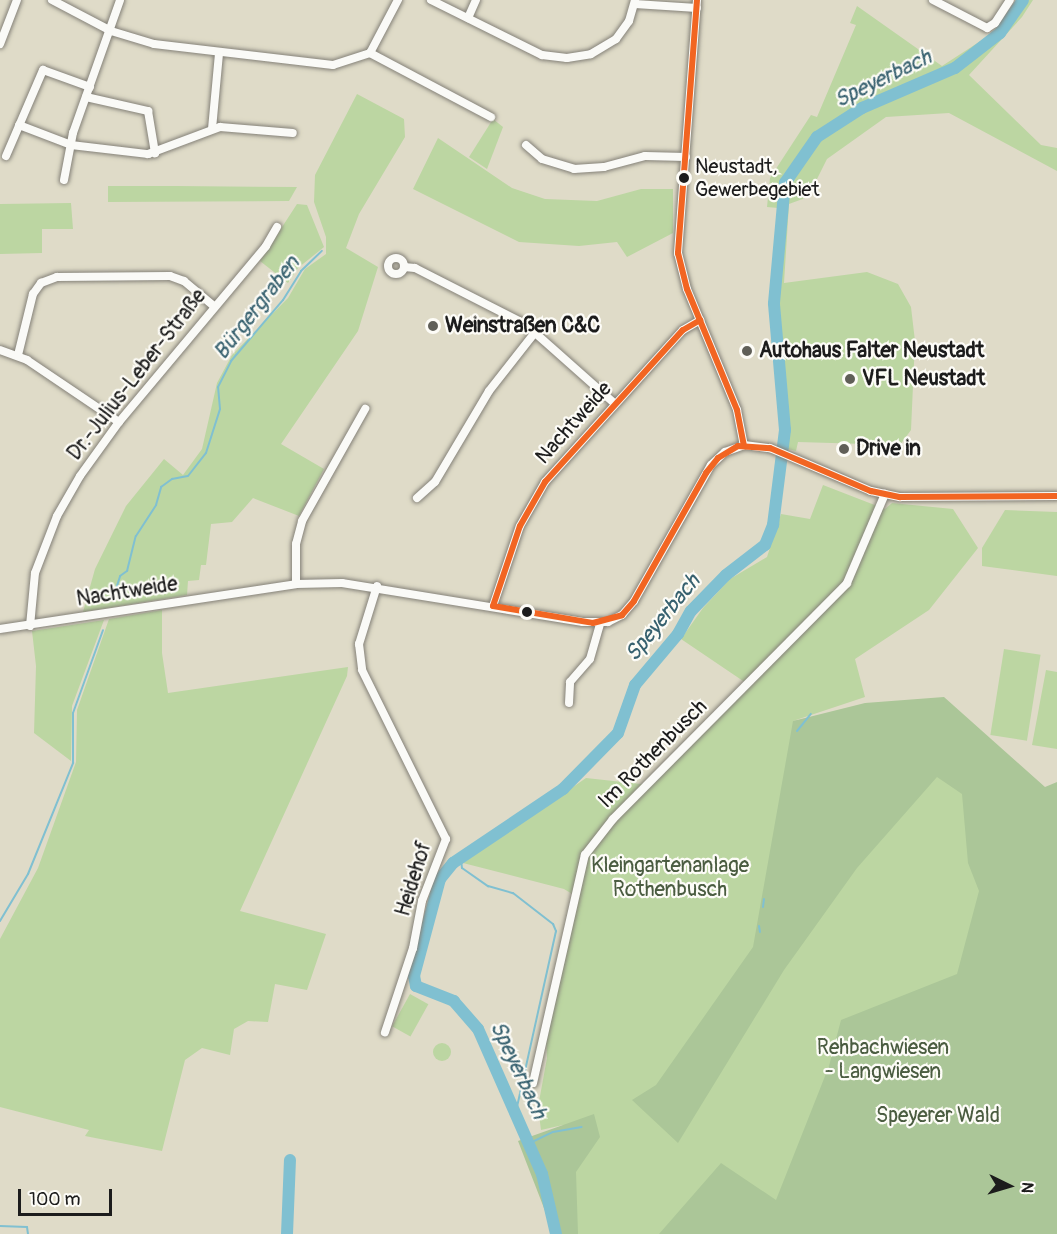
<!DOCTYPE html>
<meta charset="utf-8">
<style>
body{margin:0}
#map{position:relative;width:1057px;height:1234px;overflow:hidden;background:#dfdbc8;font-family:Pangolin,sans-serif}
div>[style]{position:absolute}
.green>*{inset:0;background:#bcd6a2;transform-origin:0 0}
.round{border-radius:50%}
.forest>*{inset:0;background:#abc698}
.stream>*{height:2px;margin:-1px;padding:0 1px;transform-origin:1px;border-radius:1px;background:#80c0d1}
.river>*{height:12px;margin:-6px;padding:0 6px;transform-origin:6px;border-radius:6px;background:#80c0d1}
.roads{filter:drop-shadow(0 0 2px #848178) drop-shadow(0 0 2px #848178)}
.minor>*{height:8px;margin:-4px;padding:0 4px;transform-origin:4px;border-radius:4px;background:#fafaf7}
.minor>.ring{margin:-4px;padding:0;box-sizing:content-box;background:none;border:8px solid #fafaf7;border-radius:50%}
.bus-1>*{height:6px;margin:-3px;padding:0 3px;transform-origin:3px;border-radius:3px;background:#f26522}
.dots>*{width:16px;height:16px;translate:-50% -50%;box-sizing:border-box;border:3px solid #fdfcf7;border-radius:50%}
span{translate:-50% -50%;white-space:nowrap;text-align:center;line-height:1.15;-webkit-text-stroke:4.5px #fdfcf7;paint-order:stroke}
.bus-label{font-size:20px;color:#1c1c1c}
.left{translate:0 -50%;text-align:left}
.poi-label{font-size:21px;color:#1c1c1c;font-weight:700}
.street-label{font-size:21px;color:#1c1c1c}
.park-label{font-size:21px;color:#4a5c40}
.water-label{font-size:22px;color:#37616f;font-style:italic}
.north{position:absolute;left:979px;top:1156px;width:60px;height:60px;-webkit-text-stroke:4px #fdfcf7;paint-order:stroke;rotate:95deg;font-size:16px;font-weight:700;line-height:24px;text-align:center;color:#1c1c1c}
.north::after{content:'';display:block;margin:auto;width:21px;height:27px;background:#1c1c1c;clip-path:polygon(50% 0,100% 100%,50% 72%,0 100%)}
.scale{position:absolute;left:18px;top:1189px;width:94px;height:27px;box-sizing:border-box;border:3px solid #1c1c1c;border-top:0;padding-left:8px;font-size:18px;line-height:21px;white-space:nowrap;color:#1c1c1c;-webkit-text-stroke:4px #fdfcf7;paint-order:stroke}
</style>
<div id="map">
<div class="green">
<i style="clip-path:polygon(1018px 0,1033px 0,1022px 17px,969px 75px,1041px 145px,1057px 148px,1057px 171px,949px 113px,886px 117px,827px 159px,808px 197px,789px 204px,784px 283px,867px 272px,898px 284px,911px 307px,915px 341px,911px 430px,900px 445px,798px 442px,796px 451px,788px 449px,779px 444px,782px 430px,771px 301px,778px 208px,767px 207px,770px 178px,811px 115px,817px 117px,856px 25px,850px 23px,857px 6px,942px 66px,999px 29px)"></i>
<i style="clip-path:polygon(357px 94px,404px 119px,405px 137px,359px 214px,346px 248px,378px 267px,358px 331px,281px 444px,324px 469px,299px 516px,253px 498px,232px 522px,211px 524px,206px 565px,201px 565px,199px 580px,188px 581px,187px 595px,83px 612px,95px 569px,126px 506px,164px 459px,183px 475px,202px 449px,217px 383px,232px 355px,288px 298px,305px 269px,326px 254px,326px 237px,314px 202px,315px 175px)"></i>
<i style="clip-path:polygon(493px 119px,503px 127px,487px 169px,469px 157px)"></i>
<i style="clip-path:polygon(438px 138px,512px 188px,545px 199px,597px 201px,641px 189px,673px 189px,673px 233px,627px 257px,617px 242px,579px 246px,519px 242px,413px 189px)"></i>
<i style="clip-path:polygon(108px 186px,176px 186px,297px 187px,289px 201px,108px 202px)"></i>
<i style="clip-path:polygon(71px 203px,73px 229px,42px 229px,42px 253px,0 254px,0 204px)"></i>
<i style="clip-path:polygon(297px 204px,307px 205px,324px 247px,298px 268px,288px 283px,260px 261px)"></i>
<i style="clip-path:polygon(evenodd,823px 485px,885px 509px,892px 503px,953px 509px,978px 548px,929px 610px,855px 659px,865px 697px,793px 721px,944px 698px,1057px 1234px,561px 1234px,563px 1125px,541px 1130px,538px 1107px,547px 1058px,546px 1039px,577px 897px,564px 889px,463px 863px,586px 778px,650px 785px,749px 685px,681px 639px,703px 608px,730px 579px,767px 557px,781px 514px,810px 519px,823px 485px,722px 994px,704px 1043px,670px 1068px,706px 1017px,722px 994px)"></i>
<i style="clip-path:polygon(1005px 510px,1057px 512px,1057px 576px,982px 566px,982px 548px)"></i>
<i style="clip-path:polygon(162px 610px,162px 653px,168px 693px,348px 667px,347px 676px,240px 911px,326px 934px,307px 990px,275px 984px,268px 1022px,248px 1021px,234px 1029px,230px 1055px,202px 1048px,185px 1060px,162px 1151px,85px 1136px,89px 1130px,0 1107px,0 939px,38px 868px,76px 762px,77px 710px,109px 619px)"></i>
<i style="clip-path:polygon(104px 620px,72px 706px,71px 761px,34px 733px,36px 666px,32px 631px)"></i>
<i style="left:1004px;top:649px;width:37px;height:87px;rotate:9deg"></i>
<i style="clip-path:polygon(1046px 670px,1057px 672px,1057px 749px,1032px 745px)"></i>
<i style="left:410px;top:994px;width:21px;height:37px;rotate:29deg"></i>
<i class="round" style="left:433px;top:1043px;width:18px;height:18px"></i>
</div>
<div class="forest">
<i style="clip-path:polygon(944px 697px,1045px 787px,1057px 782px,1057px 1234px,659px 1234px,721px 1163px,776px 1200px,829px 1066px,841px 1020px,957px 974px,979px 891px,968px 863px,962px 794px,937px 777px,857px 868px,784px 970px,678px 1143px,632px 1100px,656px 1085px,753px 947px,793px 721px,865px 703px)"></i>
<i style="clip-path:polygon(594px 1114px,600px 1137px,576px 1172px,578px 1234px,554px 1234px,518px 1141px)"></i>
</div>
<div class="stream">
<i style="left:113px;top:598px;width:23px;rotate:-72deg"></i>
<i style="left:120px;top:576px;width:9px;rotate:-36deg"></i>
<i style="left:127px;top:571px;width:36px;rotate:-76deg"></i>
<i style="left:136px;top:536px;width:37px;rotate:-57deg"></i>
<i style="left:156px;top:505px;width:19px;rotate:-74deg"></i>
<i style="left:161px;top:487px;width:14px;rotate:-36deg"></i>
<i style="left:172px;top:479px;width:16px;rotate:-11deg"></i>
<i style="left:188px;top:476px;width:29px;rotate:-52deg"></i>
<i style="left:206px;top:453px;width:46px;rotate:-72.3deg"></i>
<i style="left:220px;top:409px;width:22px;rotate:-95deg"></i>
<i style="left:218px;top:387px;width:29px;rotate:-63deg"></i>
<i style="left:231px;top:361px;width:80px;rotate:-49.6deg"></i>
<i style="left:283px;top:300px;width:34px;rotate:-58deg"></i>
<i style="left:301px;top:271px;width:29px;rotate:-44deg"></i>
<i style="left:797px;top:731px;width:22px;rotate:-51deg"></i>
<i style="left:461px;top:859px;width:9px;rotate:84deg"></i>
<i style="left:462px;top:868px;width:32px;rotate:35deg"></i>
<i style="left:488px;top:886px;width:26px;rotate:16deg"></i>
<i style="left:513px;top:893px;width:51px;rotate:37.8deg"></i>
<i style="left:553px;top:924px;width:8px;rotate:67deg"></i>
<i style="left:556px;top:931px;width:189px;rotate:102.5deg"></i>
<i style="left:763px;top:907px;width:8px;rotate:-83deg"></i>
<i style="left:0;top:921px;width:55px;rotate:-59.2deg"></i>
<i style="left:28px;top:874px;width:120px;rotate:-67.9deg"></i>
<i style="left:73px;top:763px;width:50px;rotate:-90deg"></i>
<i style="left:73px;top:713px;width:88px;rotate:-70.1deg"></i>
<i style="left:759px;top:926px;width:6px;rotate:81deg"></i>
<i style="left:530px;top:1143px;width:25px;rotate:-26deg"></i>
<i style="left:553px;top:1132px;width:29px;rotate:-10deg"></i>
<i style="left:0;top:1226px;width:27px;rotate:2deg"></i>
<i style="left:27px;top:1227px;width:7px;rotate:82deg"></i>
</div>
<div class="river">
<i style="left:287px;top:1234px;width:74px;rotate:-87.7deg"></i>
<i style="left:556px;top:1234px;width:62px;rotate:-103.1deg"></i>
<i style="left:542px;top:1174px;width:158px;rotate:-113.8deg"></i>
<i style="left:478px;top:1029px;width:37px;rotate:-131deg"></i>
<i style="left:454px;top:1001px;width:41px;rotate:-158.5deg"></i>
<i style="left:416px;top:986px;width:10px;rotate:-101deg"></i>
<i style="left:414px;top:976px;width:100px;rotate:-75deg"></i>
<i style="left:440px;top:879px;width:21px;rotate:-51deg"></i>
<i style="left:453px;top:863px;width:133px;rotate:-33.9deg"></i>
<i style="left:563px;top:789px;width:78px;rotate:-45.5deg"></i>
<i style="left:618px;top:733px;width:51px;rotate:-70.5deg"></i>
<i style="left:635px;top:685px;width:67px;rotate:-49.9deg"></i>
<i style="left:678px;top:634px;width:26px;rotate:-61deg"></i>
<i style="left:691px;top:611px;width:50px;rotate:-45.8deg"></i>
<i style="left:726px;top:575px;width:49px;rotate:-37.6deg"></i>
<i style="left:765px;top:545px;width:22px;rotate:-68deg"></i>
<i style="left:773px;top:525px;width:96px;rotate:-82.8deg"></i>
<i style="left:785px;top:430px;width:127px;rotate:-95deg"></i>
<i style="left:774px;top:303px;width:121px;rotate:-84.8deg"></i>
<i style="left:785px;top:183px;width:56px;rotate:-55.2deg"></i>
<i style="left:817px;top:137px;width:54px;rotate:-32.8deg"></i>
<i style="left:862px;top:108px;width:101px;rotate:-23.3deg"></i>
<i style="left:955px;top:68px;width:57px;rotate:-37.9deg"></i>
<i style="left:1000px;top:33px;width:40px;rotate:-55.1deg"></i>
</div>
<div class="roads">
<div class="minor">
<i style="left:52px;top:0;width:67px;rotate:27.7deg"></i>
<i style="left:111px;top:31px;width:45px;rotate:16.8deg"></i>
<i style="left:154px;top:44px;width:180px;rotate:6.7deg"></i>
<i style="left:333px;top:65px;width:39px;rotate:-18deg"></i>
<i style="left:370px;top:53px;width:60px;rotate:-62.2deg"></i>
<i style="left:431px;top:0;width:124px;rotate:26.4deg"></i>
<i style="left:542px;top:55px;width:25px;rotate:7deg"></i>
<i style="left:567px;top:58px;width:24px;rotate:-9deg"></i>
<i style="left:591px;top:54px;width:29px;rotate:-31deg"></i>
<i style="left:616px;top:39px;width:22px;rotate:-54deg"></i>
<i style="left:629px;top:21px;width:22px;rotate:-74deg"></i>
<i style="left:697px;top:0;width:254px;rotate:94.3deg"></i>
<i style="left:678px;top:253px;width:37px;rotate:76deg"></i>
<i style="left:687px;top:289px;width:131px;rotate:67.5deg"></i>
<i style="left:737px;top:410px;width:36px;rotate:79deg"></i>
<i style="left:933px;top:0;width:61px;rotate:27.4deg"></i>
<i style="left:987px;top:28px;width:9px;rotate:-32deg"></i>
<i style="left:995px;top:23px;width:27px;rotate:-57deg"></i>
<i style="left:635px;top:4px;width:62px;rotate:3.7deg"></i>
<i style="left:468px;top:18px;width:20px;rotate:-66deg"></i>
<i style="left:0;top:44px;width:47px;rotate:-68.9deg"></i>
<i style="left:370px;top:53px;width:137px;rotate:27.9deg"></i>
<i style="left:86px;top:97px;width:64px;rotate:12.7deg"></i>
<i style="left:148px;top:111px;width:43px;rotate:80.5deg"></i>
<i style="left:19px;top:125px;width:56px;rotate:21deg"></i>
<i style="left:71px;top:145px;width:78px;rotate:6.7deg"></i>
<i style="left:148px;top:154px;width:77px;rotate:-20.6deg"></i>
<i style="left:220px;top:127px;width:73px;rotate:4.7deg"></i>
<i style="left:212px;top:129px;width:76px;rotate:-84.7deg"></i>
<i style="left:526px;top:145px;width:21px;rotate:41deg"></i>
<i style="left:542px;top:159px;width:34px;rotate:17deg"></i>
<i style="left:574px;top:169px;width:30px;rotate:-4deg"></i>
<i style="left:604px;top:167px;width:42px;rotate:-15deg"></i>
<i style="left:645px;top:156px;width:41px;rotate:1.4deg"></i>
<i style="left:6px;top:156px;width:94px;rotate:-66.7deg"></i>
<i style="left:43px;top:70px;width:50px;rotate:19.9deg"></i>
<i style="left:64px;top:180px;width:48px;rotate:-79.2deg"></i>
<i style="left:73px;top:133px;width:141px;rotate:-70.5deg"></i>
<i class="ring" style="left:388px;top:258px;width:8px;height:8px"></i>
<i style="left:404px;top:267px;width:11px;rotate:5deg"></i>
<i style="left:415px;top:268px;width:123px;rotate:27deg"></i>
<i style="left:525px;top:324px;width:120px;rotate:41.6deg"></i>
<i style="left:0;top:350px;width:29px;rotate:20deg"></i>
<i style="left:27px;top:360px;width:111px;rotate:34deg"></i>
<i style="left:18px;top:355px;width:63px;rotate:-76.2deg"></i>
<i style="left:33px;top:294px;width:14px;rotate:-54deg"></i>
<i style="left:41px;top:283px;width:17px;rotate:-21deg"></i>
<i style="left:57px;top:277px;width:113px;rotate:-0.5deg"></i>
<i style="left:170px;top:276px;width:15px;rotate:20deg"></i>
<i style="left:184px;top:281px;width:39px;rotate:40deg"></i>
<i style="left:417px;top:498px;width:24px;rotate:-42deg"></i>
<i style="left:435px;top:482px;width:106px;rotate:-59.3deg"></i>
<i style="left:489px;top:391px;width:76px;rotate:-51.9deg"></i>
<i style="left:296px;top:584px;width:40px;rotate:-90deg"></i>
<i style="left:296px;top:544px;width:24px;rotate:-75deg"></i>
<i style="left:302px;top:521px;width:129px;rotate:-60.6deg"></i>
<i style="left:377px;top:586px;width:61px;rotate:107.2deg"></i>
<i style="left:359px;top:644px;width:26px;rotate:83deg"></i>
<i style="left:362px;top:670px;width:189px;rotate:63.6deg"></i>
<i style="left:446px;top:839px;width:66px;rotate:111.2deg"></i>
<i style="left:422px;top:901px;width:48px;rotate:100.8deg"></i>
<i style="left:413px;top:948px;width:89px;rotate:108.4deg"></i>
<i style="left:493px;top:606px;width:84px;rotate:-71.4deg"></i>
<i style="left:520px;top:526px;width:51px;rotate:-60.4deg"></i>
<i style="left:545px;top:482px;width:205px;rotate:-47.8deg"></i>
<i style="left:683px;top:330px;width:20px;rotate:-30deg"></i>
<i style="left:30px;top:626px;width:53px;rotate:-84.6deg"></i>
<i style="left:35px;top:573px;width:61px;rotate:-68.9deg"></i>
<i style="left:57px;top:516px;width:46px;rotate:-60.1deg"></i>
<i style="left:80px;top:476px;width:67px;rotate:-54.2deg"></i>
<i style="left:119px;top:422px;width:229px;rotate:-50.1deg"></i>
<i style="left:266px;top:246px;width:22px;rotate:-60deg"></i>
<i style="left:0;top:629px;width:299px;rotate:-8.6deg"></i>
<i style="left:296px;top:584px;width:46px;rotate:-1.2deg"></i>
<i style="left:342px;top:583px;width:244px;rotate:9.2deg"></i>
<i style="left:583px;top:622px;width:25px"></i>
<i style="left:608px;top:622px;width:16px;rotate:-27deg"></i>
<i style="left:622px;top:615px;width:18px;rotate:-49deg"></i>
<i style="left:634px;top:601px;width:156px;rotate:-60.5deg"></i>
<i style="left:711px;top:465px;width:19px;rotate:-43deg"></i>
<i style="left:725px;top:452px;width:20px;rotate:-20deg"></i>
<i style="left:744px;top:445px;width:26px;rotate:7deg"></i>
<i style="left:770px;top:448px;width:110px;rotate:23.1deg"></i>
<i style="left:871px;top:491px;width:30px;rotate:12deg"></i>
<i style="left:900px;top:497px;width:157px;rotate:-0.4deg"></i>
<i style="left:569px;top:703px;width:21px;rotate:-87deg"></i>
<i style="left:570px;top:682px;width:30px;rotate:-49deg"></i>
<i style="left:590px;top:659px;width:36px;rotate:-74deg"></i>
<i style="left:533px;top:1083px;width:234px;rotate:-77.2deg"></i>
<i style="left:585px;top:855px;width:46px;rotate:-52.1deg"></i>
<i style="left:613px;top:819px;width:332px;rotate:-45.2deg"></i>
<i style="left:847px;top:583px;width:97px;rotate:-66.9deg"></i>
</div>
</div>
<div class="bus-1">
<i style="left:697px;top:0;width:254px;rotate:94.3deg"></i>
<i style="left:678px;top:253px;width:37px;rotate:76deg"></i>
<i style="left:687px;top:289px;width:131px;rotate:67.5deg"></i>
<i style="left:737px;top:410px;width:36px;rotate:79deg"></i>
<i style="left:493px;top:606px;width:101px;rotate:9.6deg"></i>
<i style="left:593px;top:623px;width:30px;rotate:-15deg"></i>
<i style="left:622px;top:615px;width:18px;rotate:-49deg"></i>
<i style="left:634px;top:601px;width:147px;rotate:-60.6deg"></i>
<i style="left:706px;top:473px;width:19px;rotate:-51deg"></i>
<i style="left:718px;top:458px;width:23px;rotate:-31deg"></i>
<i style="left:738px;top:446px;width:32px;rotate:4deg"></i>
<i style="left:770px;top:448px;width:110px;rotate:23.1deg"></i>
<i style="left:871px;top:491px;width:30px;rotate:12deg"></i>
<i style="left:900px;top:497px;width:157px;rotate:-0.4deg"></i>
<i style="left:493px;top:606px;width:84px;rotate:-71.4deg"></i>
<i style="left:520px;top:526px;width:51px;rotate:-60.4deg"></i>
<i style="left:545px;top:482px;width:205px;rotate:-47.8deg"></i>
<i style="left:683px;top:330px;width:20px;rotate:-30deg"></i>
</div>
<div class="dots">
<i style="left:684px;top:178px;background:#1c1c1c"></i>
<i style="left:433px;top:326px;background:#605f58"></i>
<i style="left:747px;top:351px;background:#605f58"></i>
<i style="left:850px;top:379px;background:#605f58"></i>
<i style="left:844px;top:449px;background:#605f58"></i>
<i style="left:527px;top:612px;background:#1c1c1c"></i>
</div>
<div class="bus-label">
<span class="left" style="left:695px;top:178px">Neustadt,<br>Gewerbegebiet</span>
</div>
<div class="poi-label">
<span class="left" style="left:445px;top:326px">Weinstraßen C&amp;C</span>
<span class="left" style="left:759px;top:351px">Autohaus Falter Neustadt</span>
<span class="left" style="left:862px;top:379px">VFL Neustadt</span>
<span class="left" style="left:856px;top:449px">Drive in</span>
</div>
<div class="street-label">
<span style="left:137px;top:375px;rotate:-52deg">Dr.-Julius-Leber-Straße</span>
<span style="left:574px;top:423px;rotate:-48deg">Nachtweide</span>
<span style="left:127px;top:592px;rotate:-9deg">Nachtweide</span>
<span style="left:653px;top:754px;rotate:-45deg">Im Rothenbusch</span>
<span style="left:414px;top:879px;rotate:-73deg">Heidehof</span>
</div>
<div class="park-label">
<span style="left:670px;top:878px">Kleingartenanlage<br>Rothenbusch</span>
<span style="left:883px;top:1060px">Rehbachwiesen<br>- Langwiesen</span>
<span style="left:938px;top:1116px">Speyerer Wald</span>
</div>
<div class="water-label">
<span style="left:883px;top:79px;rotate:-26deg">Speyerbach</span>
<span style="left:257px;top:308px;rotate:-52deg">Bürgergraben</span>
<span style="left:663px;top:618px;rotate:-51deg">Speyerbach</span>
<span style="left:518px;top:1070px;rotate:65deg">Speyerbach</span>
</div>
<div class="north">N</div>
<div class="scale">100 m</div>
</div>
